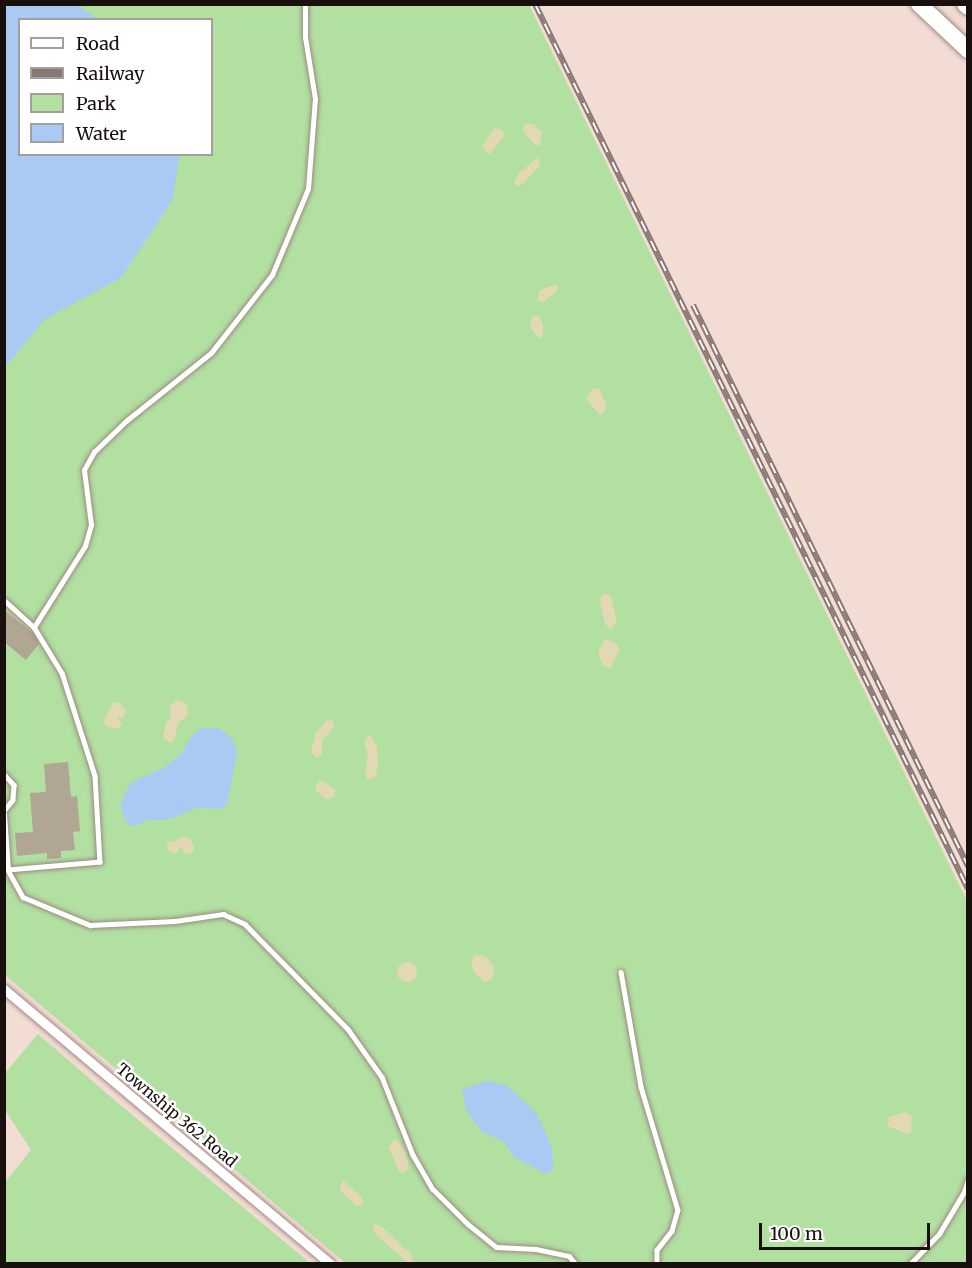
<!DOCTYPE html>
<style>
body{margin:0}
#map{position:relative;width:972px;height:1268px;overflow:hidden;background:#f3dcd4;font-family:Merriweather,serif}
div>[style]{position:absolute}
.green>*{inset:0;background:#b1e0a1}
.sand>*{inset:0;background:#e2d8b3}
.round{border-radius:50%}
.water>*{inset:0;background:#a9cbf3}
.building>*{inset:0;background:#b1a594}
.roads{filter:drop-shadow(0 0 2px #a08a83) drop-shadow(0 0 2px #a08a83)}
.service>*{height:4.5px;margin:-2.25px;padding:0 2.25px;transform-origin:2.25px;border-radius:2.25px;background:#fff}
.minor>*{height:9px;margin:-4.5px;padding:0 4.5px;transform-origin:4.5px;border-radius:4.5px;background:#fff}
.motorway>*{height:16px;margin:-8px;padding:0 8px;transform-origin:8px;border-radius:8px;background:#fff}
.rail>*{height:6px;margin-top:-3px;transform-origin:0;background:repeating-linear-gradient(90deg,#fff 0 11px,#887873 0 22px);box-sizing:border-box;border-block:2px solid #887873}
span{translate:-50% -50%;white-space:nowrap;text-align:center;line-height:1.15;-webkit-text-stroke:5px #fff;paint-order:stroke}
.street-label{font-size:16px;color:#18100d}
.frame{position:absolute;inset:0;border:6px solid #18100d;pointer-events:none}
.legend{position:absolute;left:18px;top:18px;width:195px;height:138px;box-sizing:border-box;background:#fff;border:2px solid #a39f9e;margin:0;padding:8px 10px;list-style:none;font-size:18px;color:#18100d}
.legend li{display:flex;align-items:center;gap:12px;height:30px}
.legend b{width:30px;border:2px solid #a39f9e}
.scale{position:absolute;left:759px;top:1223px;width:171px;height:27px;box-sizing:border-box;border:3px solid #18100d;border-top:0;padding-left:8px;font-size:18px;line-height:21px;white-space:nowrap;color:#18100d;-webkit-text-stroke:4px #fff;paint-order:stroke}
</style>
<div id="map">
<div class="green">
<i style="clip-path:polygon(evenodd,5px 5px,529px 5px,967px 901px,967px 1263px,345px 1263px,5px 975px,5px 5px,20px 20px,212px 20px,212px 154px,20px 154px,20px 20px)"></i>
<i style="clip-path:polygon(38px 1034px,118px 1103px,310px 1263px,5px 1263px,5px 1182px,31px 1150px,5px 1110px,5px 1073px)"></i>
</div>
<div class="sand">
<i style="clip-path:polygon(525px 123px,535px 125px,542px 132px,540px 145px,535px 145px,523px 131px)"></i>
<i style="clip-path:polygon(495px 128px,501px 129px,505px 135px,489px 155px,482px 146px)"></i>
<i style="clip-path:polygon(538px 157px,540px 165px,523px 184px,518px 186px,514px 182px,519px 173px)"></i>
<i style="clip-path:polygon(557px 284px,558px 290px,543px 302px,537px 301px,540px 290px)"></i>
<i style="clip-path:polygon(533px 315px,539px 316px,543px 325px,543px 335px,539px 339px,530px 327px)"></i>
<i style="clip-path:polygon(599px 388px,606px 405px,605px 411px,600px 415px,586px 399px,592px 389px)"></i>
<i style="clip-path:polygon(606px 593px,611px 596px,617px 621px,610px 630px,605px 623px,600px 602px,601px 596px)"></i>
<i style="clip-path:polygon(605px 639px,613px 641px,620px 649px,610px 669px,602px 664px,598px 652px)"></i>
<i style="clip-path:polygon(176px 700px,182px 701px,187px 706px,188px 715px,178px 723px,175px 739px,171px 743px,165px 740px,163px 735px,166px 723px,171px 718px,169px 707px)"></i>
<i style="clip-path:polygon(114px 702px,120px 703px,126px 711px,123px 718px,117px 717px,122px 724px,119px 729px,107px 727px,103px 722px)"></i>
<i style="clip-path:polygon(332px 720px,334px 726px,322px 741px,322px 755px,316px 758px,311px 751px,316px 733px,326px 721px)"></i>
<i style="clip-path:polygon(368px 735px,371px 736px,377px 747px,378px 763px,376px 776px,368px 781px,365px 773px,368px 755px,364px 743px)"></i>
<i style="clip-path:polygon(320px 780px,334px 789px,335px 796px,332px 798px,326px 799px,316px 791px,316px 784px)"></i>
<i style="clip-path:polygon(181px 837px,188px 837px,195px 847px,192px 853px,186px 854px,181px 847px,176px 854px,168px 850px,167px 842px,177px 841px)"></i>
<i style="clip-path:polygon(475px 955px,485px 956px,493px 965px,494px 971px,491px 980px,485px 983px,474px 972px,471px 963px)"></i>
<i class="round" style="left:397px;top:962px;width:20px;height:20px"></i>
<i style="clip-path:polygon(905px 1112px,912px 1117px,911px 1133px,905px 1133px,887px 1126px,889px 1117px)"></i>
<i style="clip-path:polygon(394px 1139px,400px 1143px,406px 1154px,409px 1167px,403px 1174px,398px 1171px,393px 1156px,388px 1149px)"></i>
<i style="clip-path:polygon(343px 1180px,363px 1199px,362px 1205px,356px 1206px,341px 1191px,340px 1185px)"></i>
<i style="clip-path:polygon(374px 1224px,382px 1227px,411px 1254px,413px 1262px,407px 1262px,376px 1235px,373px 1230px)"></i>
</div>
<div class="water">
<i style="clip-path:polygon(5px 4px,77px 5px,98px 19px,20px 20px,20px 154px,180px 155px,172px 201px,121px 278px,45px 319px,5px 367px)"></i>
<i style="clip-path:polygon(202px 728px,218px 728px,226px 733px,233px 740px,237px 753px,227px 804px,223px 809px,196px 808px,167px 820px,148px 820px,132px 827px,126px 822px,120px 805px,130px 783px,165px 767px,181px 754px,191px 737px)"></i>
<i style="clip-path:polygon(487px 1081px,507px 1085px,537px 1114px,552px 1147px,553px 1169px,546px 1174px,514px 1157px,503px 1141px,482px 1132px,466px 1110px,462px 1089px)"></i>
</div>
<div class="building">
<i style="clip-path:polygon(4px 610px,33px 633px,39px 644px,26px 660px,4px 642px)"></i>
<i style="clip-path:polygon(68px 762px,71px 797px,77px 796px,80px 831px,73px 832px,75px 850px,61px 851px,61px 858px,47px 859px,47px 853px,17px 856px,15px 833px,33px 832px,30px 793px,46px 792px,44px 764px)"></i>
</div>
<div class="roads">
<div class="service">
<i style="left:4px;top:600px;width:40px;rotate:42deg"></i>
<i style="left:34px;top:627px;width:54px;rotate:58.7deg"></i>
<i style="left:62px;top:673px;width:108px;rotate:72.2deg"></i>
<i style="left:95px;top:776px;width:86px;rotate:86.7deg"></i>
<i style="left:100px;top:862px;width:92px;rotate:175deg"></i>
<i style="left:8px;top:870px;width:56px;rotate:-94.1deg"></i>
<i style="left:34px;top:627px;width:96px;rotate:-57.8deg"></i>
<i style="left:85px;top:546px;width:22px;rotate:-74deg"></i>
<i style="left:91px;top:525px;width:55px;rotate:-97.3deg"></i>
<i style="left:84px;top:470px;width:21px;rotate:-61deg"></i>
<i style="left:94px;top:452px;width:45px;rotate:-44.1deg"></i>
<i style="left:126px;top:421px;width:109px;rotate:-38.7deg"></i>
<i style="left:211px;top:353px;width:99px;rotate:-52deg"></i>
<i style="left:272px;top:275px;width:93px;rotate:-67.3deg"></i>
<i style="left:308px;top:189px;width:90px;rotate:-85.6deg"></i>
<i style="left:315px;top:99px;width:63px;rotate:-99.2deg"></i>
<i style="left:305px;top:37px;width:33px;rotate:-90deg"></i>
<i style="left:4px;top:774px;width:15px;rotate:48deg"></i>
<i style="left:14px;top:785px;width:15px;rotate:94deg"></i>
<i style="left:13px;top:800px;width:14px;rotate:129deg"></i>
<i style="left:8px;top:870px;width:31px;rotate:61deg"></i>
<i style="left:23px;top:897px;width:73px;rotate:22.7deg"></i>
<i style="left:90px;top:925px;width:85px;rotate:-2.7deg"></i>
<i style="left:175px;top:921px;width:49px;rotate:-8.3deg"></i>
<i style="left:223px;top:914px;width:24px;rotate:24deg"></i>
<i style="left:245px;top:924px;width:147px;rotate:45.6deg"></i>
<i style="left:348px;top:1029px;width:59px;rotate:54.7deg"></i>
<i style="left:382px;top:1077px;width:84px;rotate:68.3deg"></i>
<i style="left:413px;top:1155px;width:39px;rotate:60deg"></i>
<i style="left:433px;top:1189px;width:49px;rotate:45deg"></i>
<i style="left:468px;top:1224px;width:36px;rotate:39deg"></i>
<i style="left:496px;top:1247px;width:40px;rotate:2.9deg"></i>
<i style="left:536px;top:1249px;width:34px;rotate:12deg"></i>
<i style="left:569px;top:1256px;width:11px;rotate:49deg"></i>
<i style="left:621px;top:972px;width:117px;rotate:80.1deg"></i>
<i style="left:641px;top:1087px;width:128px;rotate:73.3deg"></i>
<i style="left:678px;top:1210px;width:22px;rotate:106deg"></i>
<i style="left:672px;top:1231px;width:24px;rotate:128deg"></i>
<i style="left:657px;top:1250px;width:14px;rotate:90deg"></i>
<i style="left:910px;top:1264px;width:42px;rotate:-46deg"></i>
<i style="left:939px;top:1234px;width:49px;rotate:-59.2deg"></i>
<i style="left:964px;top:1192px;width:13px;rotate:-72deg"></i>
</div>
<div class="minor">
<i style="left:4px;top:989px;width:426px;rotate:40.1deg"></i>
</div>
<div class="motorway">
<i style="left:919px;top:4px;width:67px;rotate:43.2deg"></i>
<i style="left:965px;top:4px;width:4px;rotate:45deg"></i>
</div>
</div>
<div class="rail">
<i style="left:535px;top:4px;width:985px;rotate:63.93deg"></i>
<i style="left:693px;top:305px;width:625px;rotate:63.89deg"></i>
</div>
<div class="street-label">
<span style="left:177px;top:1115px;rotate:40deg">Township 362 Road</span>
</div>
<div class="frame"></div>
<ul class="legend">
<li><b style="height:8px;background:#fff"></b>Road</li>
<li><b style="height:8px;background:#887873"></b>Railway</li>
<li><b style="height:16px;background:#b1e0a1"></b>Park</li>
<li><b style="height:16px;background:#a9cbf3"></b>Water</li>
</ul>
<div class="scale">100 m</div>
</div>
